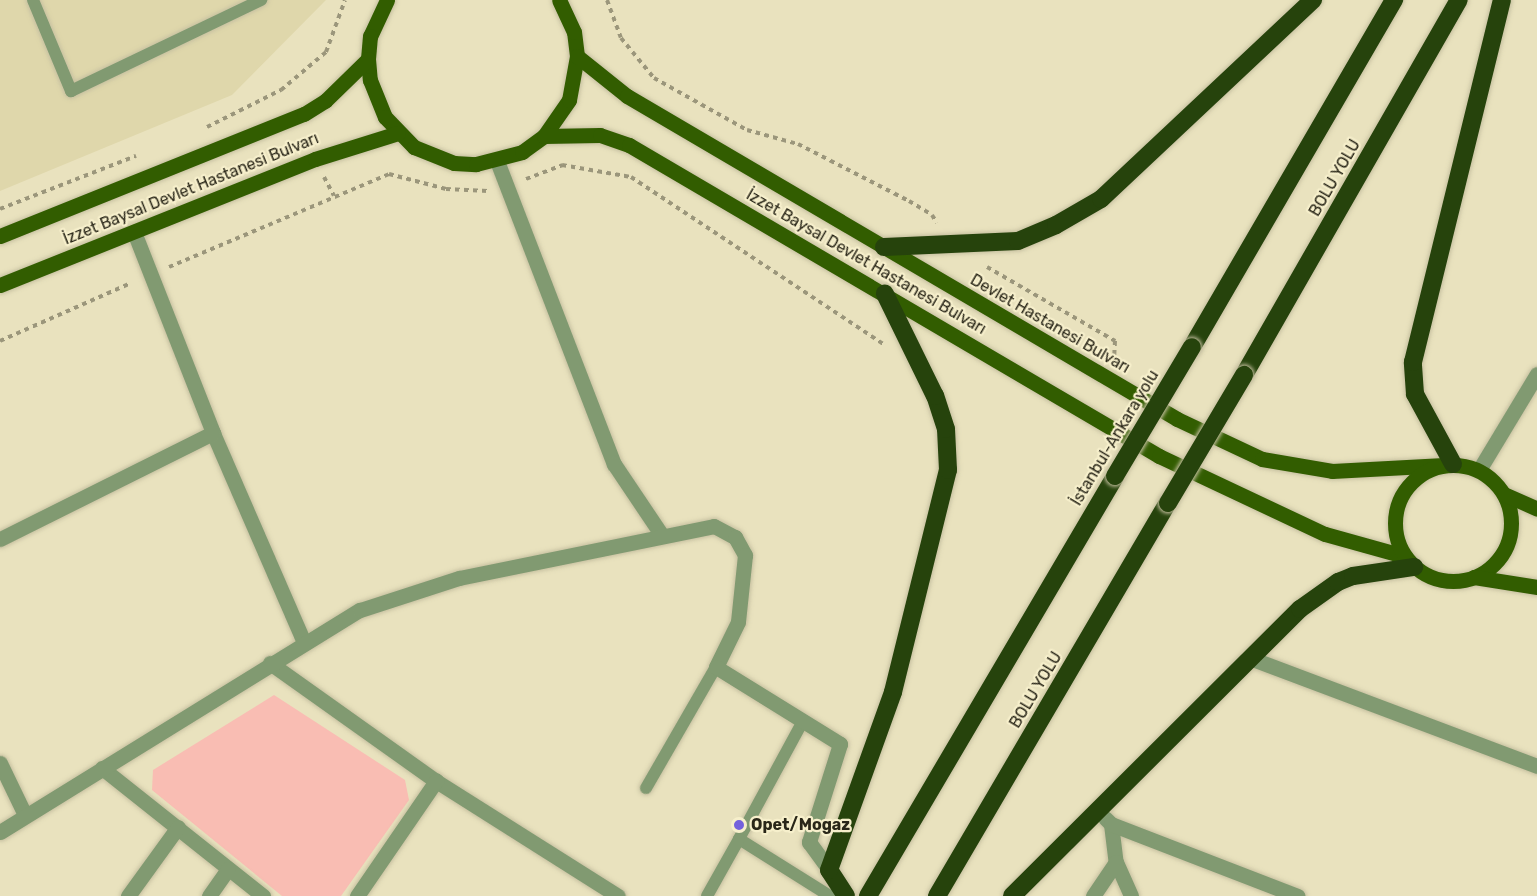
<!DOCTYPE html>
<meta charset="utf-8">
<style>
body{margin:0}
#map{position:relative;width:1537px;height:896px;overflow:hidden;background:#e9e2be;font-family:Rubik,sans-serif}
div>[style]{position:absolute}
.built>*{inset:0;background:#dfd7ab}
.green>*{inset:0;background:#f9bdb3}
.path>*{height:4px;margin-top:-2px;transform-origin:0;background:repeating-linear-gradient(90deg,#9b967b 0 4.5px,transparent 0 9px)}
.roads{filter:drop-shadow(0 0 2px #c6c0a0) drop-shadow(0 0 2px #c6c0a0)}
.lane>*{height:12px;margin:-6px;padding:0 6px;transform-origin:6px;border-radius:6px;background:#819a71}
.street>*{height:15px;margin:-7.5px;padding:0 7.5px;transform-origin:7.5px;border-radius:7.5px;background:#819a71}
.primary>*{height:15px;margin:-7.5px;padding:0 7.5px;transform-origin:7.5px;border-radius:7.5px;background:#325d00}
.primary>.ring{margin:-7.5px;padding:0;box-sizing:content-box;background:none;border:15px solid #325d00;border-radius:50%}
.highway>*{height:18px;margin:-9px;padding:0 9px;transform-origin:9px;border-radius:9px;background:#26430c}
.bridges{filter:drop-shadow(0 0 2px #c6c0a0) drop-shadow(0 0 2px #c6c0a0)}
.highway-bridge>*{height:18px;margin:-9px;padding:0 9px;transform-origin:9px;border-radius:9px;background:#26430c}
.dots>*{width:16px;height:16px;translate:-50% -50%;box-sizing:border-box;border:3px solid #f6efcb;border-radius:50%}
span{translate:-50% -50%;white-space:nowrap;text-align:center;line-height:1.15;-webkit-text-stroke:4.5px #f6efcb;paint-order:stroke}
.street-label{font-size:16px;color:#292618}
.poi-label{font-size:16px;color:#292618;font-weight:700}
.left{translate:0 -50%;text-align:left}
</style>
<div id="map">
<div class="built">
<i style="clip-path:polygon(0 0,326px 0,232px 95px,0 191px)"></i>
</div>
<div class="green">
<i style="clip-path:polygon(274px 695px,405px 780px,409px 800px,341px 896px,282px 896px,152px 790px,153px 770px)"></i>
</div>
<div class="path">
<i style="left:607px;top:0;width:40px;rotate:69.8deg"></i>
<i style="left:621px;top:38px;width:52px;rotate:50.5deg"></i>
<i style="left:654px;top:78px;width:107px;rotate:29.2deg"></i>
<i style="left:747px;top:130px;width:53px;rotate:15.4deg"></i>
<i style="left:798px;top:144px;width:125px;rotate:27.2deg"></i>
<i style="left:909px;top:201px;width:27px;rotate:31deg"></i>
<i style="left:932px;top:215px;width:9px;rotate:58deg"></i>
<i style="left:207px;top:127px;width:83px;rotate:-26.6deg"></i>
<i style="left:281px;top:90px;width:59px;rotate:-40.2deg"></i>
<i style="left:326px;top:52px;width:55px;rotate:-69.9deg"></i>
<i style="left:324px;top:177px;width:21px;rotate:62deg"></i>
<i style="left:526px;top:179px;width:39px;rotate:-21deg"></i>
<i style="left:562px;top:165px;width:70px;rotate:9.9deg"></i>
<i style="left:631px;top:177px;width:305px;rotate:33.5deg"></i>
<i style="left:0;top:209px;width:146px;rotate:-21.3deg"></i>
<i style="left:169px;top:267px;width:239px;rotate:-22.9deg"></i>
<i style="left:389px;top:174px;width:59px;rotate:14.7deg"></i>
<i style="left:446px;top:189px;width:42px;rotate:2.7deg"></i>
<i style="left:987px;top:267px;width:148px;rotate:30deg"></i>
<i style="left:1115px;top:341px;width:18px;rotate:93deg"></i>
<i style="left:0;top:341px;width:143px;rotate:-23.9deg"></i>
</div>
<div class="roads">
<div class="lane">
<i style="left:33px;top:0;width:99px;rotate:67.3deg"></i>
<i style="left:71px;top:91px;width:211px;rotate:-25.6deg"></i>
<i style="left:803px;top:721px;width:134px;rotate:118.5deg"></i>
<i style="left:739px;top:839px;width:107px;rotate:32.1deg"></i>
<i style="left:646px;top:788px;width:140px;rotate:-60deg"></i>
<i style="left:707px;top:896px;width:65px;rotate:-60.7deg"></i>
</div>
<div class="street">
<i style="left:497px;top:161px;width:325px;rotate:68.9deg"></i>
<i style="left:614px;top:464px;width:84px;rotate:56.1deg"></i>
<i style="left:134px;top:232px;width:216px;rotate:68.5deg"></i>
<i style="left:213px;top:433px;width:228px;rotate:66.5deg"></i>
<i style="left:1479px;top:470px;width:112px;rotate:-58.9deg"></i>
<i style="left:0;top:539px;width:238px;rotate:-26.5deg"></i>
<i style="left:1250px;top:658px;width:307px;rotate:20.6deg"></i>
<i style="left:270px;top:663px;width:204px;rotate:35.4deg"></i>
<i style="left:436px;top:781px;width:215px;rotate:32.3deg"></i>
<i style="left:0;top:763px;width:58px;rotate:64.3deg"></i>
<i style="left:102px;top:768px;width:206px;rotate:38.5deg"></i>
<i style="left:1105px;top:818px;width:8px;rotate:45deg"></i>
<i style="left:1111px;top:824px;width:38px;rotate:83deg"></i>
<i style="left:1116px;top:862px;width:37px;rotate:66deg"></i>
<i style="left:1111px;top:824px;width:200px;rotate:21.1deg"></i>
<i style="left:0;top:832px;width:423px;rotate:-31.7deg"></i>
<i style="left:360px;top:610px;width:104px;rotate:-17.9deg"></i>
<i style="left:459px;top:578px;width:260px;rotate:-11.5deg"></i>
<i style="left:714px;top:526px;width:24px;rotate:28deg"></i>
<i style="left:735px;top:537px;width:21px;rotate:61deg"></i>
<i style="left:745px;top:555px;width:67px;rotate:96deg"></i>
<i style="left:738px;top:622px;width:50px;rotate:116.1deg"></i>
<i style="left:716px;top:667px;width:146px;rotate:31.8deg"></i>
<i style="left:840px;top:744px;width:103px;rotate:107.6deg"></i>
<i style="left:809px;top:842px;width:34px;rotate:54deg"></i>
<i style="left:128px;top:896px;width:85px;rotate:-54.1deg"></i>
<i style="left:209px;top:896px;width:33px;rotate:-55deg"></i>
<i style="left:357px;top:896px;width:140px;rotate:-55.5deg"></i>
<i style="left:1093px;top:896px;width:41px;rotate:-55.9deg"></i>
</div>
<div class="primary">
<i style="left:387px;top:0;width:40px;rotate:115deg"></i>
<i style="left:370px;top:36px;width:23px;rotate:95deg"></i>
<i style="left:368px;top:59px;width:21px;rotate:85deg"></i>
<i style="left:370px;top:80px;width:40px;rotate:68deg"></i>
<i style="left:385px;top:117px;width:42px;rotate:46deg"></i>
<i style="left:414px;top:147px;width:43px;rotate:21.8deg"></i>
<i style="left:454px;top:163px;width:22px;rotate:3deg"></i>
<i style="left:476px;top:164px;width:48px;rotate:-14.6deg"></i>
<i style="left:522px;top:152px;width:27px;rotate:-36deg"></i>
<i style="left:544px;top:136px;width:44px;rotate:-55.2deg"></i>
<i style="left:569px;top:100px;width:45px;rotate:-79.7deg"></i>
<i style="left:577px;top:56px;width:24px;rotate:-97deg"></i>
<i style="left:574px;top:32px;width:35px;rotate:-115deg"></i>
<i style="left:577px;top:56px;width:64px;rotate:38.7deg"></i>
<i style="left:627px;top:96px;width:638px;rotate:30.42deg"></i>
<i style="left:1177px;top:419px;width:94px;rotate:25.2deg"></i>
<i style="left:1262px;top:459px;width:71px;rotate:9.7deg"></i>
<i style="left:1332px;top:471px;width:112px;rotate:-3.1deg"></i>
<i style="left:544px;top:136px;width:56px;rotate:-1deg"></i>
<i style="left:600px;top:135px;width:31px;rotate:19deg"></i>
<i style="left:629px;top:145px;width:615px;rotate:30.4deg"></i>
<i style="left:1159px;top:456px;width:183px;rotate:25.2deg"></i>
<i style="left:1325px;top:534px;width:82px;rotate:15.6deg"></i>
<i style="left:0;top:236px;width:328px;rotate:-21.9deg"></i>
<i style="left:304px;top:114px;width:25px;rotate:-32deg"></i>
<i style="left:325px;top:101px;width:60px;rotate:-44.3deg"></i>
<i style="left:0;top:285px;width:339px;rotate:-21.8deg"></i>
<i style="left:315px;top:159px;width:87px;rotate:-17.4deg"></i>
<i class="ring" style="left:1395px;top:465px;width:101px;height:101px"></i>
<i style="left:1504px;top:494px;width:36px;rotate:24deg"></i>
<i style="left:1474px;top:577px;width:64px;rotate:9deg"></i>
</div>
<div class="highway">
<i style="left:884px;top:247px;width:134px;rotate:-2.6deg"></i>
<i style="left:1018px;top:241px;width:41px;rotate:-22.8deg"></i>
<i style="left:1056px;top:225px;width:52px;rotate:-30deg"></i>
<i style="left:1101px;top:199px;width:291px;rotate:-43.2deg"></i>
<i style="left:1192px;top:347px;width:402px;rotate:-59.8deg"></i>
<i style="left:1244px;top:375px;width:432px;rotate:-60.2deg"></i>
<i style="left:1453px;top:464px;width:80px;rotate:-118.5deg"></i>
<i style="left:1415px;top:394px;width:32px;rotate:-94deg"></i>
<i style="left:1413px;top:362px;width:373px;rotate:-76.2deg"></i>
<i style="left:846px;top:896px;width:31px;rotate:-123deg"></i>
<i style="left:829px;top:870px;width:189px;rotate:-70.2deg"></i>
<i style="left:893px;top:692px;width:229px;rotate:-76.1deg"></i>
<i style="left:948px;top:470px;width:41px;rotate:-92.8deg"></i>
<i style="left:946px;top:429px;width:35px;rotate:-108deg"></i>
<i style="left:935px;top:396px;width:114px;rotate:-116.1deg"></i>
<i style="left:868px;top:896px;width:487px;rotate:-59.5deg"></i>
<i style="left:937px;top:896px;width:456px;rotate:-59.6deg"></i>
<i style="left:1012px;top:896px;width:407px;rotate:-44.9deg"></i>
<i style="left:1300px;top:609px;width:47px;rotate:-35.4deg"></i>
<i style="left:1338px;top:582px;width:16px;rotate:-22deg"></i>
<i style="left:1353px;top:576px;width:62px;rotate:-8.4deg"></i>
</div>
</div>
<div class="bridges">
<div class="highway-bridge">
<i style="left:1115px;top:476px;width:150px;rotate:-59.2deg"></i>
<i style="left:1168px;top:503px;width:149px;rotate:-59.3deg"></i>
</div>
</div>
<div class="dots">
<i style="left:739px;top:825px;background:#7462dc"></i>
</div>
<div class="street-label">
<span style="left:1335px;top:178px;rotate:-60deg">BOLU YOLU</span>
<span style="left:191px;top:189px;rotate:-22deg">İzzet Baysal Devlet Hastanesi Bulvarı</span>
<span style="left:866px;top:262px;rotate:30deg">İzzet Baysal Devlet Hastanesi Bulvarı</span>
<span style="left:1050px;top:324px;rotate:30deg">Devlet Hastanesi Bulvarı</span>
<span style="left:1115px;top:438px;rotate:-59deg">İstanbul-Ankara yolu</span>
<span style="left:1036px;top:690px;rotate:-59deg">BOLU YOLU</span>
</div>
<div class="poi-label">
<span class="left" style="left:751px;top:825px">Opet/Mogaz</span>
</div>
</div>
